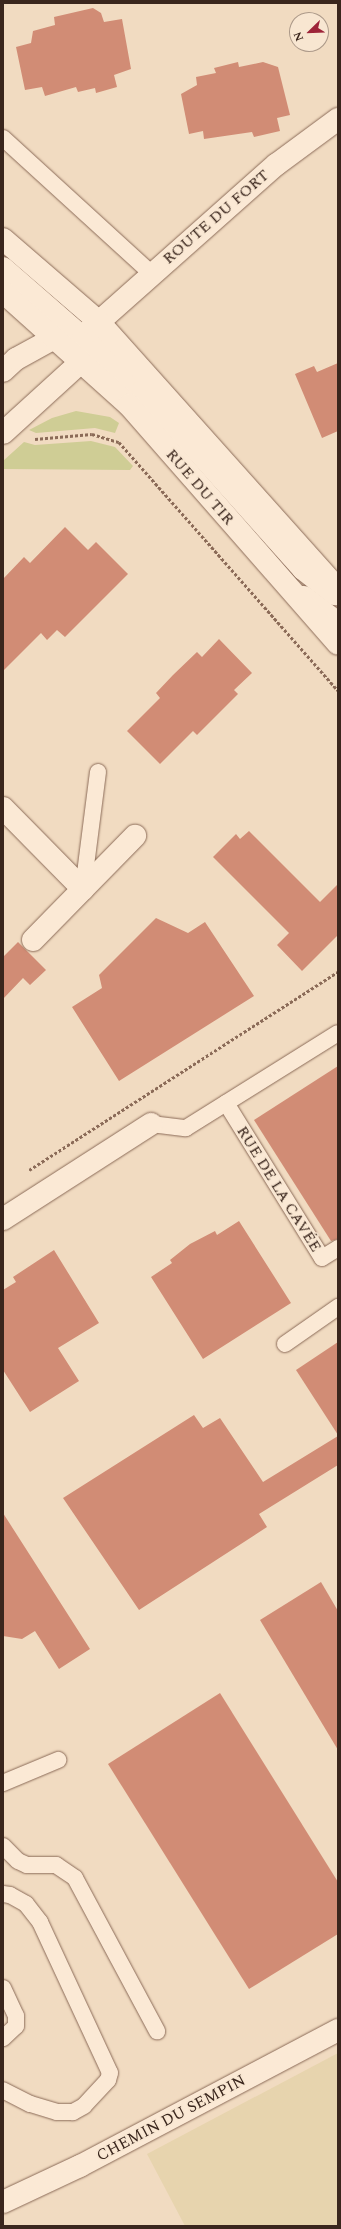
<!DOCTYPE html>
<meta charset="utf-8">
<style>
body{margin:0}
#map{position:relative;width:341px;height:2229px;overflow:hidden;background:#f1dbc1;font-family:Spectral,serif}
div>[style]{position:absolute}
.farmland>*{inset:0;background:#e7d4ae}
.green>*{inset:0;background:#cfcd95}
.building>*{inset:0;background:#d18c75}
.path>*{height:2.5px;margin-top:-1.25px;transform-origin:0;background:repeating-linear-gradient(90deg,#8b6b58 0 3px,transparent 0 5px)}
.roads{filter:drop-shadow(0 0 1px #8b6b58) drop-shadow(0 0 1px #8b6b58)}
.service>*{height:16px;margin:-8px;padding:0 8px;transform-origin:8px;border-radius:8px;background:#fbe9d5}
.minor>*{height:22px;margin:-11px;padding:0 11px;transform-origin:11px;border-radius:11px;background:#fbe9d5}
.tertiary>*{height:22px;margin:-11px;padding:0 11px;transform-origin:11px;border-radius:11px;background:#fbe9d5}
.secondary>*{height:22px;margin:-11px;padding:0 11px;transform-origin:11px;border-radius:11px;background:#fbe9d5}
span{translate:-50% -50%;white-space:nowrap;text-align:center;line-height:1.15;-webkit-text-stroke:3px #f8e6d1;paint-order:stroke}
.street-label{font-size:16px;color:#3a261d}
.frame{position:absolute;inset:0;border:4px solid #3a261d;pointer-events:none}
.north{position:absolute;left:289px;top:12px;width:40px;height:40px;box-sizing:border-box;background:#f8e6d1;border:1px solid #ac9989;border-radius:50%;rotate:247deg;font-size:11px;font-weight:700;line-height:16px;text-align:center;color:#3a261d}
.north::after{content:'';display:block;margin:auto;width:14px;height:18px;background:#9e2439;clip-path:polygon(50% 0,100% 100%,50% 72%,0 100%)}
</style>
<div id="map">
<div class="farmland">
<i style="clip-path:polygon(338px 2053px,338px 2226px,185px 2226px,147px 2154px)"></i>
</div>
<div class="green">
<i style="clip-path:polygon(76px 411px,110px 417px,119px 423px,115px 433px,95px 428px,36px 433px,29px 430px,52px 418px)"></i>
<i style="clip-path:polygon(91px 441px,115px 447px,133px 466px,130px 470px,3px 469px,3px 461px,24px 442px,35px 445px)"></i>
</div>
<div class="building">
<i style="clip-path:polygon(93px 8px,101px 13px,104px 22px,122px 19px,131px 69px,114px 75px,117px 87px,96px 93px,95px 88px,78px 92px,76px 87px,45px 96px,42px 87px,25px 90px,16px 47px,31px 43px,33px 31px,55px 25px,54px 17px)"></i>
<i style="clip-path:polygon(238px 62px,239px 67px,263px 62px,278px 67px,290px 115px,277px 118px,280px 131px,254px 137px,252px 132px,204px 139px,203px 131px,189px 134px,181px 94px,197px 85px,196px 77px,216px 73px,214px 68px)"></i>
<i style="clip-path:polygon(338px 363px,338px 431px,322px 438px,295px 374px,314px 366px,317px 372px)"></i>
<i style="clip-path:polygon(65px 527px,88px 550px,96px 542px,128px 574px,65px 637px,57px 630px,47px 640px,41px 633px,3px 671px,3px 579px,24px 557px,30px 563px)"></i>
<i style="clip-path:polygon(219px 639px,252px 673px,234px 690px,238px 694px,197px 735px,193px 731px,160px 764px,127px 731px,160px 698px,156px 693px,173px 675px,197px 652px,202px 657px)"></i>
<i style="clip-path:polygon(249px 831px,320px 902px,338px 884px,338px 935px,302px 971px,277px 945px,289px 933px,213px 857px,236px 834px,240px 839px)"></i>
<i style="clip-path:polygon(156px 918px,188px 933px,205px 922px,254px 996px,119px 1081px,72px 1007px,102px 988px,99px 975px)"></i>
<i style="clip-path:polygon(18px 942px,46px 970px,30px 985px,23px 978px,3px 999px,3px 957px)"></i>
<i style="clip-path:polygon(338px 1066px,338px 1239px,331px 1241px,254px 1120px)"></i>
<i style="clip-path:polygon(239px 1221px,291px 1303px,203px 1359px,151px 1277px,172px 1263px,170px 1260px,190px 1244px,215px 1231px,217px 1235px)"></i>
<i style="clip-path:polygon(54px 1250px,99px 1323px,58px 1348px,79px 1381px,30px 1412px,3px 1370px,3px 1290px,16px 1282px,13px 1277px)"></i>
<i style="clip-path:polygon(338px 1342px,338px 1435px,296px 1370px)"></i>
<i style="clip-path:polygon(194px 1415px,203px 1428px,220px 1418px,263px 1482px,338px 1436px,338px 1465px,259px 1514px,267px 1527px,139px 1610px,63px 1498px)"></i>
<i style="clip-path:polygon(3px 1513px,90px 1649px,59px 1669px,35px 1631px,22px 1639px,3px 1636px)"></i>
<i style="clip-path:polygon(321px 1582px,338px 1611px,338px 1750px,260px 1620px)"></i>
<i style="clip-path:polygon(220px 1693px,338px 1882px,338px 1934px,249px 1989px,108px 1764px)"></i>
</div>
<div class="path">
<i style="left:35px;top:439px;width:57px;rotate:-5deg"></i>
<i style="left:92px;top:434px;width:28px;rotate:17deg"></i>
<i style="left:119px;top:442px;width:331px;rotate:48.6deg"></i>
<i style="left:29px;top:1170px;width:367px;rotate:-32.7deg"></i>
</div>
<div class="roads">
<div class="service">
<i style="left:3px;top:138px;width:200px;rotate:42.4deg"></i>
<i style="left:83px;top:889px;width:118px;rotate:-82.7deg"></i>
<i style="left:226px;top:1103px;width:182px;rotate:58.2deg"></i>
<i style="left:322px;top:1258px;width:19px;rotate:-32deg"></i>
<i style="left:151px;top:1124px;width:35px;rotate:7deg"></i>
<i style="left:186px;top:1128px;width:179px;rotate:-32deg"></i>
<i style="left:285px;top:1344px;width:65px;rotate:-34.9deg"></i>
<i style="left:3px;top:1783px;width:60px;rotate:-22.7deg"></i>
<i style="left:3px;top:1846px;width:21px;rotate:45deg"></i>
<i style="left:18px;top:1861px;width:10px;rotate:24deg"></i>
<i style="left:27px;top:1865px;width:29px"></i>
<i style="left:56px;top:1865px;width:23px;rotate:34deg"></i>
<i style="left:75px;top:1878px;width:174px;rotate:61.8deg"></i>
<i style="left:3px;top:1894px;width:7px;rotate:8deg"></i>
<i style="left:10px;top:1895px;width:18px;rotate:29deg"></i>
<i style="left:26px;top:1904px;width:23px;rotate:52deg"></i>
<i style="left:40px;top:1922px;width:166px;rotate:65.1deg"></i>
<i style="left:110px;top:2073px;width:7px;rotate:106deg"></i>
<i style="left:108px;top:2080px;width:35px;rotate:133deg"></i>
<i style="left:84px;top:2106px;width:13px;rotate:151deg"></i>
<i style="left:73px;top:2112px;width:16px;rotate:180deg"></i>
<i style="left:57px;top:2112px;width:28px;rotate:-163deg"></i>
<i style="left:30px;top:2104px;width:30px;rotate:-153deg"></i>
<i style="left:3px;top:1988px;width:31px;rotate:65deg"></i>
<i style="left:16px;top:2016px;width:10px;rotate:90deg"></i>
<i style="left:16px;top:2026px;width:18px;rotate:137deg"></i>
</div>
<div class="minor">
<i style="left:3px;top:268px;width:186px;rotate:41.1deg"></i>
<i style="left:143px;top:390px;width:240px;rotate:48.2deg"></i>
<i style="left:303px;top:569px;width:41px;rotate:38deg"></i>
<i style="left:3px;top:371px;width:18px;rotate:-43deg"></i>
<i style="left:16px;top:359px;width:46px;rotate:-28.8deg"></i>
<i style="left:56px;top:337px;width:27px;rotate:-2deg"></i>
<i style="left:83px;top:336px;width:259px;rotate:-41.6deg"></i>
<i style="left:277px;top:164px;width:76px;rotate:-36.4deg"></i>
<i style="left:3px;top:433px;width:107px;rotate:-42.3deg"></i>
<i style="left:82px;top:361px;width:18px;rotate:-90deg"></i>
<i style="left:304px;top:597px;width:43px;rotate:37.4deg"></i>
<i style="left:3px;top:808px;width:114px;rotate:45.4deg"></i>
<i style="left:33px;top:940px;width:146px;rotate:-45.6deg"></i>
<i style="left:3px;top:1219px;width:176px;rotate:-32.7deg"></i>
</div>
<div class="tertiary">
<i style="left:3px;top:2202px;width:85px;rotate:-25.1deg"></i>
<i style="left:80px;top:2166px;width:292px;rotate:-27.8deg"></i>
</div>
<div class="secondary">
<i style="left:3px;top:239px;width:127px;rotate:40.8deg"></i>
<i style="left:99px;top:322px;width:358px;rotate:48.2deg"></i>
<i style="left:3px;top:292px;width:169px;rotate:41.9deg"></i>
<i style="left:129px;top:405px;width:317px;rotate:48.8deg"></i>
</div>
</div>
<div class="street-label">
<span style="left:216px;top:217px;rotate:-41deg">ROUTE DU FORT</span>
<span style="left:200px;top:487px;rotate:49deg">RUE DU TIR</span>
<span style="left:279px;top:1189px;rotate:58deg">RUE DE LA CAVÉE</span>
<span style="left:171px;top:2118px;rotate:-28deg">CHEMIN DU SEMPIN</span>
</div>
<div class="frame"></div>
<div class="north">N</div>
</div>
